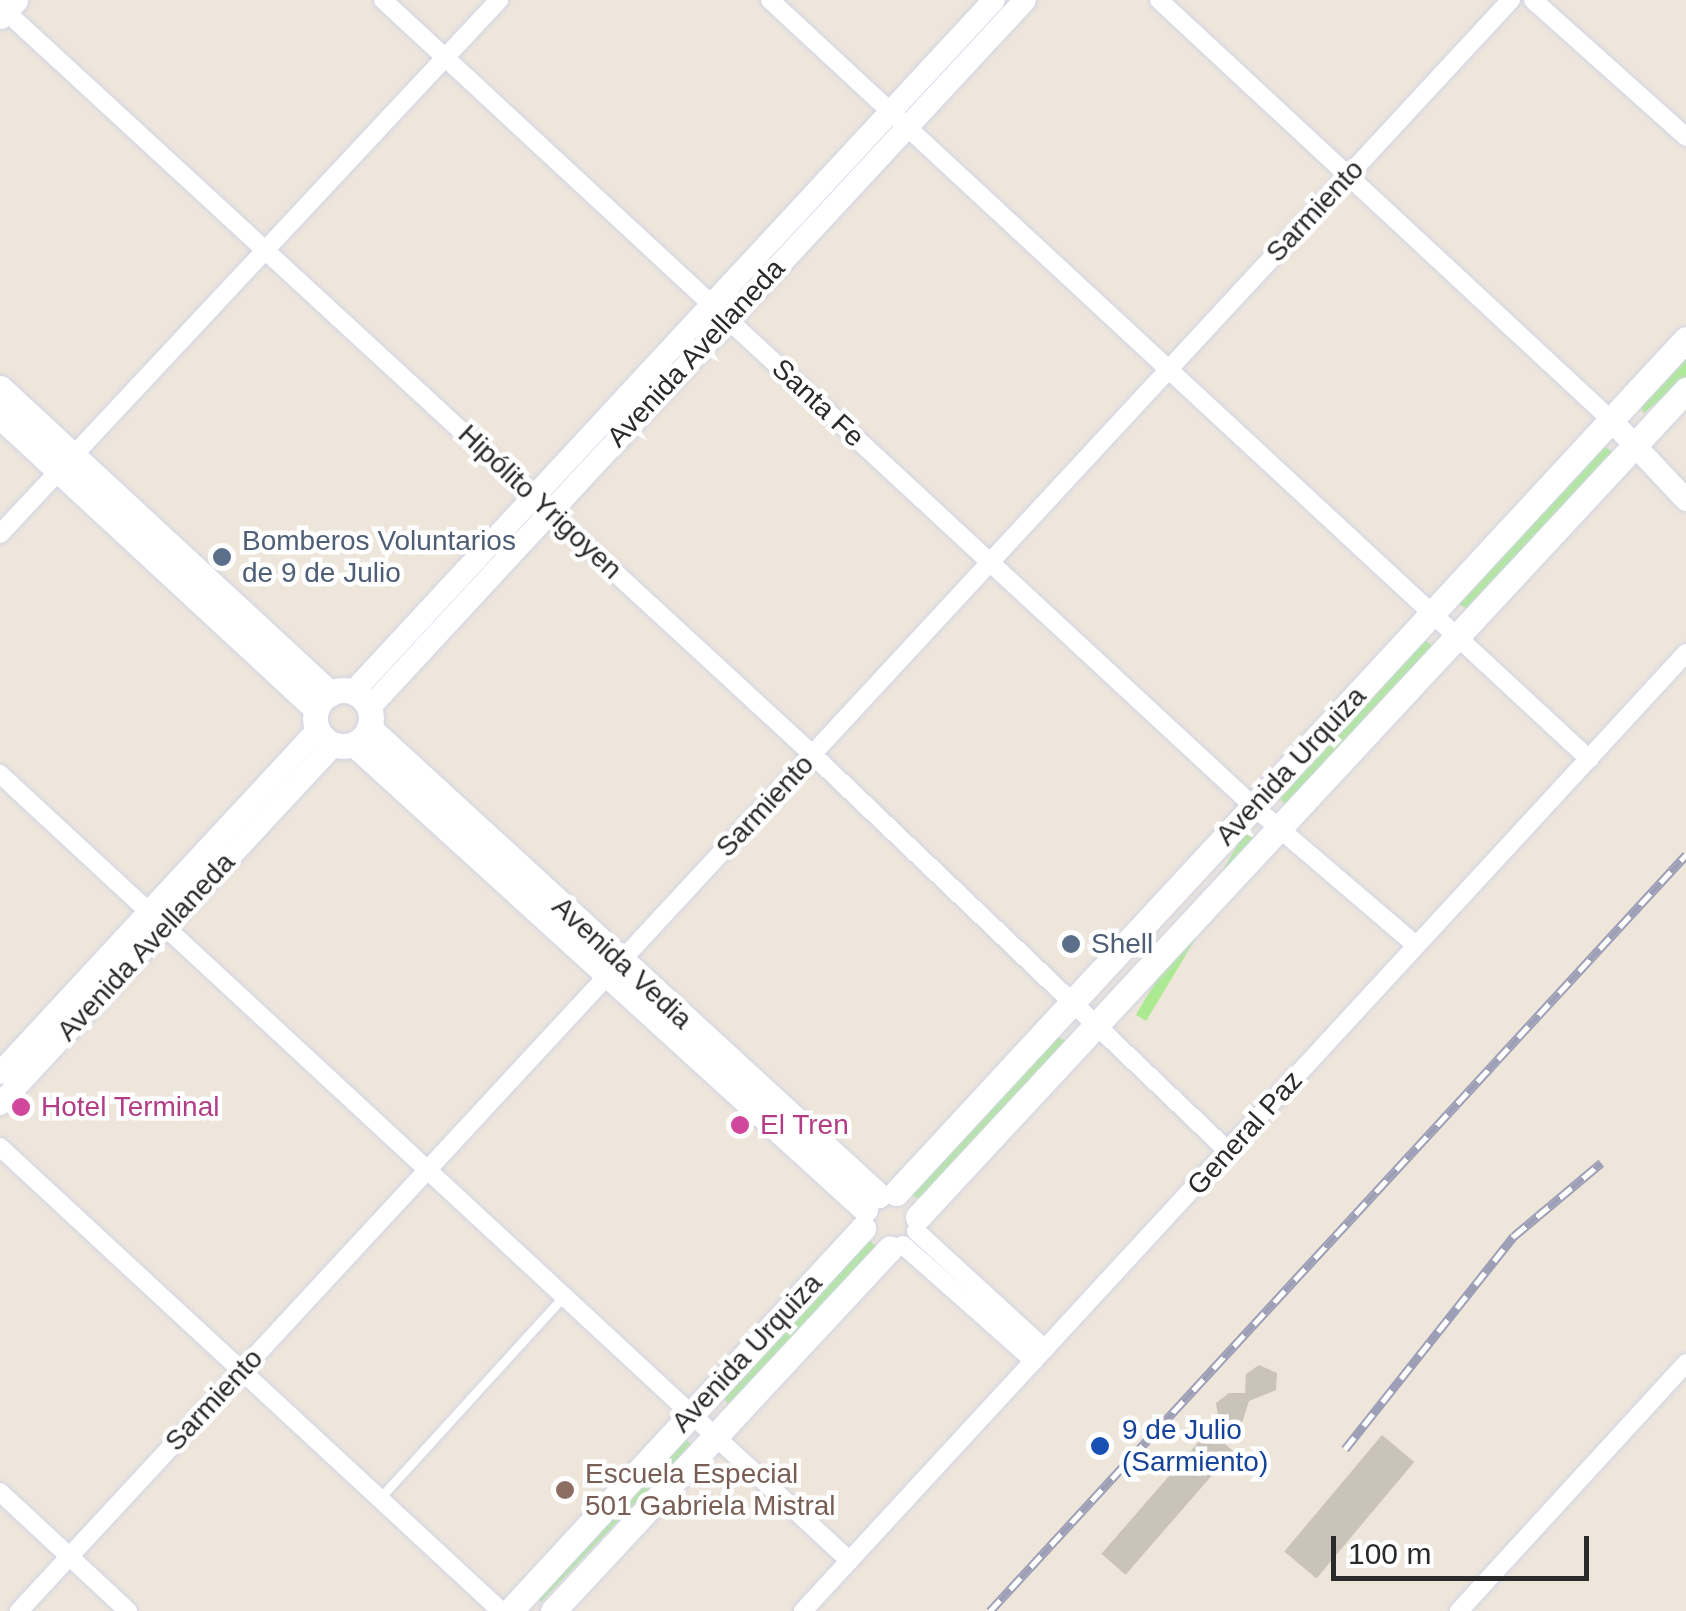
<!DOCTYPE html>
<meta charset="utf-8">
<style>
body{margin:0}
#map{position:relative;width:1686px;height:1611px;overflow:hidden;background:#eee6db;font-family:Arial,sans-serif}
div>[style]{position:absolute}
.green>*{inset:0;background:#abea91;transform-origin:0 0}
.building>*{inset:0;background:#c9c3ba;transform-origin:0 0}
.roads{filter:drop-shadow(0 0 2px #d0d3e5) drop-shadow(0 0 2px #d0d3e5)}
.service>*{height:9px;margin:-4.5px;padding:0 4.5px;transform-origin:4.5px;border-radius:4.5px;background:#fff}
.minor>*{height:18px;margin:-9px;padding:0 9px;transform-origin:9px;border-radius:9px;background:#fff}
.tertiary>*{height:22px;margin:-11px;padding:0 11px;transform-origin:11px;border-radius:11px;background:#fff}
.secondary>*{height:25px;margin:-12.5px;padding:0 12.5px;transform-origin:12.5px;border-radius:12.5px;background:#fff}
.secondary>.ring{margin:-12.5px;padding:0;box-sizing:content-box;background:none;border:25px solid #fff;border-radius:50%}
.rail>*{height:9px;margin-top:-4.5px;transform-origin:0;background:repeating-linear-gradient(90deg,#fff 0 15px,#9d9fb7 0 30px);box-sizing:border-box;border-block:2px solid #9d9fb7}
.dots>*{width:28px;height:28px;translate:-50% -50%;box-sizing:border-box;border:5px solid #fff;border-radius:50%}
span{translate:-50% -50%;white-space:nowrap;text-align:center;line-height:1.15;-webkit-text-stroke:9px #fff;paint-order:stroke}
.street-label{font-size:28px;color:#2a2a2a}
.service-label{font-size:28px;color:#4e5e75}
.left{translate:0 -50%;text-align:left}
.hotel-label{font-size:28px;color:#b23c85}
.transit-label{font-size:28px;color:#164399}
.education-label{font-size:28px;color:#785e54}
.scale{position:absolute;left:1331px;top:1536px;width:258px;height:45px;box-sizing:border-box;border:5px solid #2a2a2a;border-top:0;padding-left:12px;font-size:30px;line-height:35px;white-space:nowrap;color:#2a2a2a;-webkit-text-stroke:8px #fff;paint-order:stroke}
</style>
<div id="map">
<div class="green">
<i style="clip-path:polygon(1686px 351px,1686px 378px,1644px 413px,1639px 404px)"></i>
<i style="clip-path:polygon(1602px 444px,1613px 453px,1468px 609px,1458px 604px)"></i>
<i style="clip-path:polygon(1424px 640px,1434px 646px,1290px 805px,1282px 802px,1279px 794px)"></i>
<i style="left:1245px;top:833px;width:12px;height:212px;rotate:31deg"></i>
<i style="clip-path:polygon(1054px 1036px,1067px 1041px,922px 1199px,914px 1197px,911px 1189px)"></i>
<i style="clip-path:polygon(868px 1240px,878px 1247px,728px 1404px,722px 1395px)"></i>
<i style="clip-path:polygon(684px 1438px,691px 1444px,541px 1602px,537px 1598px)"></i>
</div>
<div class="building">
<i style="clip-path:polygon(1259px 1365px,1277px 1373px,1276px 1390px,1249px 1401px,1242px 1423px,1220px 1428px,1216px 1403px,1229px 1393px,1245px 1393px,1246px 1374px)"></i>
<i style="left:1209px;top:1430px;width:32px;height:164px;rotate:41deg"></i>
<i style="left:1382px;top:1435px;width:42px;height:152px;rotate:40deg"></i>
</div>
<div class="roads">
<div class="service">
<i style="left:380px;top:1498px;width:272px;rotate:-47.7deg"></i>
</div>
<div class="minor">
<i style="left:383px;top:0;width:1186px;rotate:42.81deg"></i>
<i style="left:1253px;top:806px;width:214px;rotate:40.5deg"></i>
<i style="left:770px;top:0;width:1117px;rotate:42.82deg"></i>
<i style="left:1159px;top:0;width:616px;rotate:42.89deg"></i>
<i style="left:1533px;top:0;width:205px;rotate:41.8deg"></i>
<i style="left:0;top:6px;width:1105px;rotate:42.65deg"></i>
<i style="left:813px;top:755px;width:575px;rotate:43.66deg"></i>
<i style="left:0;top:534px;width:731px;rotate:-46.94deg"></i>
<i style="left:0;top:774px;width:1158px;rotate:42.8deg"></i>
<i style="left:0;top:1147px;width:683px;rotate:42.8deg"></i>
<i style="left:916px;top:1231px;width:175px;rotate:42.5deg"></i>
<i style="left:903px;top:1245px;width:175px;rotate:41.5deg"></i>
<i style="left:0;top:1492px;width:175px;rotate:42.9deg"></i>
<i style="left:19px;top:1611px;width:2196px;rotate:-47.2deg"></i>
<i style="left:803px;top:1611px;width:1303px;rotate:-47.33deg"></i>
<i style="left:1459px;top:1611px;width:336px;rotate:-47.5deg"></i>
</div>
<div class="tertiary">
<i style="left:1610px;top:419px;width:111px;rotate:46.8deg"></i>
<i style="left:353px;top:692px;width:943px;rotate:-47.19deg"></i>
<i style="left:369px;top:708px;width:965px;rotate:-47.18deg"></i>
<i style="left:0;top:1073px;width:466px;rotate:-47.2deg"></i>
<i style="left:0;top:1104px;width:490px;rotate:-47.1deg"></i>
</div>
<div class="secondary">
<i style="left:0;top:16px;width:22px;rotate:-47deg"></i>
<i style="left:0;top:388px;width:450px;rotate:42.8deg"></i>
<i style="left:0;top:416px;width:431px;rotate:42.8deg"></i>
<i class="ring" style="left:315px;top:690px;width:31px;height:31px"></i>
<i style="left:369px;top:728px;width:691px;rotate:42.54deg"></i>
<i style="left:354px;top:744px;width:691px;rotate:42.3deg"></i>
<i style="left:896px;top:1193px;width:1163px;rotate:-47.23deg"></i>
<i style="left:918px;top:1217px;width:1129px;rotate:-47.12deg"></i>
<i style="left:510px;top:1611px;width:521px;rotate:-47.33deg"></i>
<i style="left:553px;top:1611px;width:495px;rotate:-47.1deg"></i>
</div>
</div>
<div class="rail">
<i style="left:1345px;top:1449px;width:272px;rotate:-51.6deg"></i>
<i style="left:1514px;top:1236px;width:114px;rotate:-40deg"></i>
<i style="left:990px;top:1611px;width:1028px;rotate:-47.37deg"></i>
</div>
<div class="dots">
<i style="left:222px;top:557px;background:#5c6f8a"></i>
<i style="left:1071px;top:944px;background:#5c6f8a"></i>
<i style="left:21px;top:1107px;background:#d1479c"></i>
<i style="left:740px;top:1125px;background:#d1479c"></i>
<i style="left:1100px;top:1446px;background:#1a4fb4"></i>
<i style="left:565px;top:1490px;background:#8d6e63"></i>
</div>
<div class="street-label">
<span style="left:1315px;top:211px;rotate:-47deg">Sarmiento</span>
<span style="left:696px;top:353px;rotate:-47deg">Avenida Avellaneda</span>
<span style="left:818px;top:403px;rotate:43deg">Santa Fe</span>
<span style="left:540px;top:502px;rotate:43deg">Hipólito Yrigoyen</span>
<span style="left:1291px;top:766px;rotate:-47deg">Avenida Urquiza</span>
<span style="left:765px;top:806px;rotate:-47deg">Sarmiento</span>
<span style="left:146px;top:947px;rotate:-47deg">Avenida Avellaneda</span>
<span style="left:622px;top:963px;rotate:43deg">Avenida Vedia</span>
<span style="left:1245px;top:1133px;rotate:-48deg">General Paz</span>
<span style="left:747px;top:1353px;rotate:-47deg">Avenida Urquiza</span>
<span style="left:214px;top:1400px;rotate:-47deg">Sarmiento</span>
</div>
<div class="service-label">
<span class="left" style="left:242px;top:557px">Bomberos Voluntarios<br>de 9 de Julio</span>
<span class="left" style="left:1091px;top:944px">Shell</span>
</div>
<div class="hotel-label">
<span class="left" style="left:41px;top:1107px">Hotel Terminal</span>
<span class="left" style="left:760px;top:1125px">El Tren</span>
</div>
<div class="transit-label">
<span class="left" style="left:1122px;top:1446px">9 de Julio<br>(Sarmiento)</span>
</div>
<div class="education-label">
<span class="left" style="left:585px;top:1490px">Escuela Especial<br>501 Gabriela Mistral</span>
</div>
<div class="scale">100 m</div>
</div>
